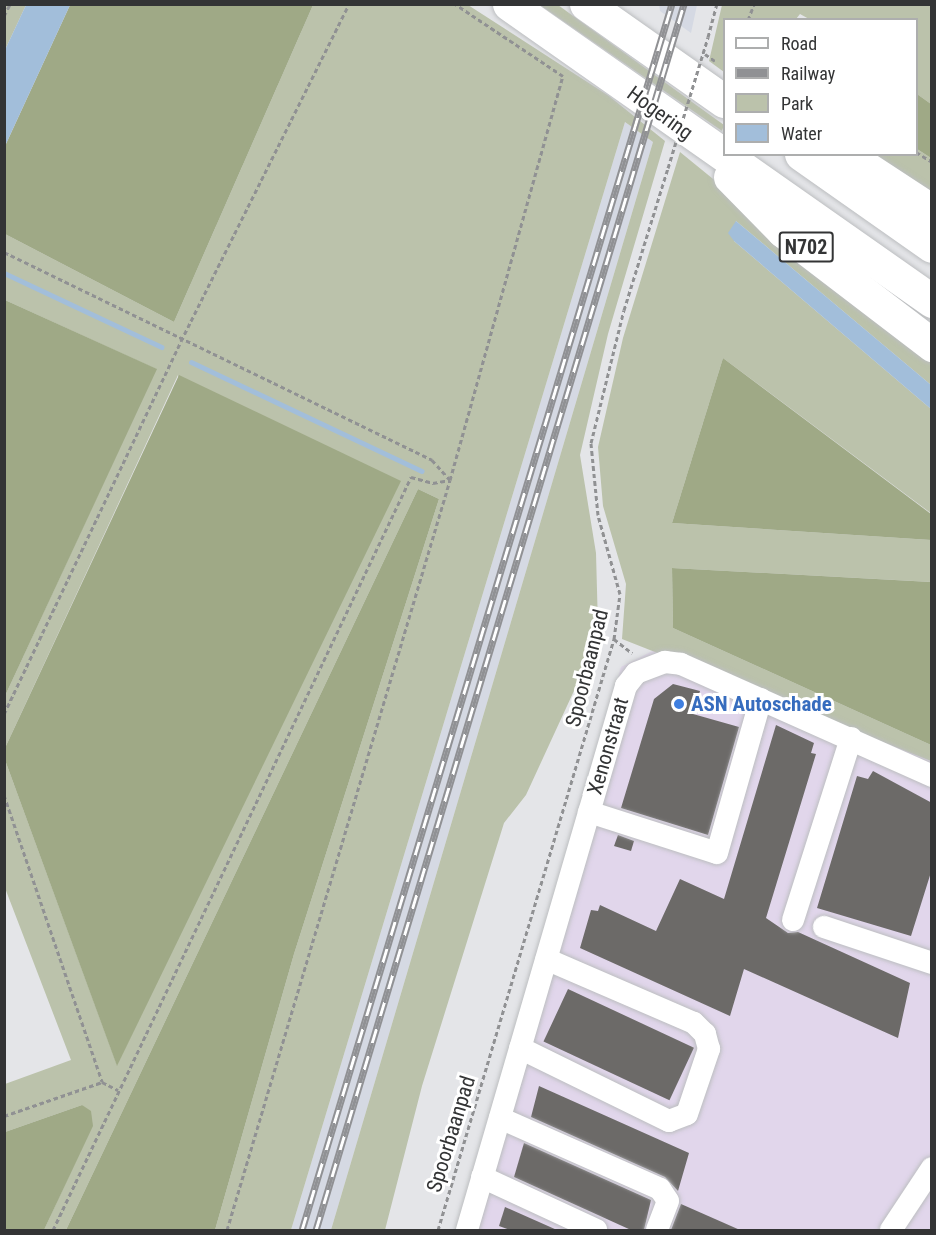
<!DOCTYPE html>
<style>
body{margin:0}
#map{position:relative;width:936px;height:1235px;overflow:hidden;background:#e4e5e8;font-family:"Roboto Condensed",sans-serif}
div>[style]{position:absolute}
.built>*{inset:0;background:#d5d9e3}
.industrial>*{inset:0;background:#e1d6eb}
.green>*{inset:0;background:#bbc2ab}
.forest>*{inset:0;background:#9fa986}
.water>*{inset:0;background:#a2beda}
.stream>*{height:5px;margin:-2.5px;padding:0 2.5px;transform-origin:2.5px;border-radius:2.5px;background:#a2beda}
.building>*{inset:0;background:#6c6a68;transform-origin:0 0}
.path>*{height:3px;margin-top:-1.5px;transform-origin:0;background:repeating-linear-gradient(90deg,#909193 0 4.5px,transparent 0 7.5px)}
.roads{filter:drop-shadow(0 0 2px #bcbec0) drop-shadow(0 0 2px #bcbec0)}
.minor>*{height:22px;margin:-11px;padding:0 11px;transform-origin:11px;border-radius:11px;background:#fff}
.highway>*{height:33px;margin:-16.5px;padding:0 16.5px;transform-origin:16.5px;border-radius:16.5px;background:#fff}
.rail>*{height:7px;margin-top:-3.5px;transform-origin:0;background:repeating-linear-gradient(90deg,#fff 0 14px,#909194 0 28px);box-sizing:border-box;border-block:2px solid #909194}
.path-bridge>*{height:3px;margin-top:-1.5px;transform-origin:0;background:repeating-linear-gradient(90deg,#909193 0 4.5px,transparent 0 7.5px)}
.dots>*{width:16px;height:16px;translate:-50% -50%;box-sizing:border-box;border:3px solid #fff;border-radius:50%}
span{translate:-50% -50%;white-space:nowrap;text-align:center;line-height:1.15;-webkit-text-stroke:6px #fff;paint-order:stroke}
.shield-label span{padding:2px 4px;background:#fff;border:2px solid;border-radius:4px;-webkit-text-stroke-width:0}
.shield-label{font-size:20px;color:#333435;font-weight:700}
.street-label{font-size:21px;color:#333435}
.shop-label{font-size:21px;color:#366cbe;font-weight:700}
.left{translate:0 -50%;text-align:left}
.frame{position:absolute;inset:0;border:6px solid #333435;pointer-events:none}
.legend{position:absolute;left:723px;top:18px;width:195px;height:138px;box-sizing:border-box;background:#fff;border:2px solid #adaeae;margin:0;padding:8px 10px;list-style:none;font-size:18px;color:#333435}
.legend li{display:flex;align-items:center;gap:12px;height:30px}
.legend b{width:30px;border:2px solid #adaeae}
</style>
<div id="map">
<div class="built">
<i style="clip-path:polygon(659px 5px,697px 5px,691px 33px,660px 11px)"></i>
<i style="clip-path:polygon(625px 122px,653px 142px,331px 1230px,291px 1230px)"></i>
</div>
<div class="industrial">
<i style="clip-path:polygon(664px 645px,931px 760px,931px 1230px,465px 1230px,621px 667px)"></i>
</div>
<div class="green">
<i style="clip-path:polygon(927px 4px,931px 7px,931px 104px,917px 94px,916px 20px,809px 19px,800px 14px,796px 19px,724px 20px,724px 72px,709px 61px,722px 5px)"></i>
<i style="clip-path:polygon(5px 5px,26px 5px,5px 50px)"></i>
<i style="clip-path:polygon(313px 5px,468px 5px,609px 96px,665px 141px,608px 334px,580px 455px,596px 553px,598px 627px,590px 656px,526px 795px,504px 823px,422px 1086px,385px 1230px,331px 1230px,653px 142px,625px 122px,291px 1230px,215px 1230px,294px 954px,439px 499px,418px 489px,66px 1230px,44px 1230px,92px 1126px,82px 1105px,5px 1132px,5px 1084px,71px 1060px,5px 888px,5px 760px,117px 1065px,219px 852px,178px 375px,5px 748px,5px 696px,156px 369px,5px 300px,5px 234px,174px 322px)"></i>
<i style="clip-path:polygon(540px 5px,558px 5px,724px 125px,722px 131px)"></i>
<i style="clip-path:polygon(917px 149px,931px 158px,931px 201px,860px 155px,916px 154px)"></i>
<i style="clip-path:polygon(680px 152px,931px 357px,931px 385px,736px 221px,734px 241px,931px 409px,932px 514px,723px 358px,672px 523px,931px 540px,932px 582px,672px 568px,673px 628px,931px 745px,931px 761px,622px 639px,626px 584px,603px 506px,598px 447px,623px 338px)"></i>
</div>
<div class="forest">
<i style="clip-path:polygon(70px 5px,313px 5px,174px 322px,5px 234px,5px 146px)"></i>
<i style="clip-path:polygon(917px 94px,931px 104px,931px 158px,917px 149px)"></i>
<i style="clip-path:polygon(5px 300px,157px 369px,5px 696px)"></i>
<i style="clip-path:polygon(723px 358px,931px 514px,931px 540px,672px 523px)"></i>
<i style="clip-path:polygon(179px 375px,401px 481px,117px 1066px,5px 760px,5px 748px)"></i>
<i style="clip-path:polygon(418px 489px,439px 499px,294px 954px,215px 1230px,66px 1230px)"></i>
<i style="clip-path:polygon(672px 568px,931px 582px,931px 745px,673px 628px)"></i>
<i style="clip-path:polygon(82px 1105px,91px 1111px,93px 1126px,44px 1230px,5px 1230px,5px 1132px)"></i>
</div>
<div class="water">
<i style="clip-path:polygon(26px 5px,70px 5px,5px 146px,5px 50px)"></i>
<i style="clip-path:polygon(736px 221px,931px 385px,931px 409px,734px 241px,728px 233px)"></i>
</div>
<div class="stream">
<i style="left:4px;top:273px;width:174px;rotate:25.2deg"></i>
<i style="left:191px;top:362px;width:255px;rotate:25.3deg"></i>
</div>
<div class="building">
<i style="clip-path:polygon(673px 684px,700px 691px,693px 714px,739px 727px,708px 835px,621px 808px,654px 699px)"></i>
<i style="clip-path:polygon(776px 725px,814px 743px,811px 753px,816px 754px,766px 918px,788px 933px,798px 932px,910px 983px,898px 1038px,744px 969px,730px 1016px,580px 948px,591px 910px,598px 911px,600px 905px,656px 931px,680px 879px,724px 899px)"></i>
<i style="clip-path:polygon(873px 771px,932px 803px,932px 869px,911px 936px,817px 908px,857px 776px,868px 779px)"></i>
<i style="clip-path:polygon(618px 835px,634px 841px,631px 851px,614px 846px)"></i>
<i style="left:568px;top:989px;width:139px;height:58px;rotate:25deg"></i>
<i style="clip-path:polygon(539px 1086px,689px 1153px,678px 1191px,665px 1177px,531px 1117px)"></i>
<i style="clip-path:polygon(524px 1143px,651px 1200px,644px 1230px,631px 1230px,514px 1177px)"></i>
<i style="clip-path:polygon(681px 1204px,740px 1230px,671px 1230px)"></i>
<i style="clip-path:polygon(505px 1207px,557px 1230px,510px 1230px,499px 1226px)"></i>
</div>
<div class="path">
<i style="left:4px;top:16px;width:13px;rotate:-63deg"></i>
<i style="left:748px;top:20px;width:17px;rotate:-69deg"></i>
<i style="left:708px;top:37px;width:34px;rotate:-75deg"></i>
<i style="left:705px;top:54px;width:12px;rotate:35deg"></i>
<i style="left:916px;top:152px;width:19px;rotate:32deg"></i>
<i style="left:4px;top:252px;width:476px;rotate:25.9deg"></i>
<i style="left:432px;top:460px;width:27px;rotate:48deg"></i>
<i style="left:614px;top:639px;width:23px;rotate:38deg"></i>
<i style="left:4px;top:714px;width:413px;rotate:-64.6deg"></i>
<i style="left:181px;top:341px;width:377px;rotate:-63.5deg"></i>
<i style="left:4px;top:795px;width:303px;rotate:71.1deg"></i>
<i style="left:4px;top:1116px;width:104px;rotate:-19.1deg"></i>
<i style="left:102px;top:1082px;width:18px;rotate:27deg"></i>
<i style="left:53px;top:1230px;width:834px;rotate:-64.57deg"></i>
<i style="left:411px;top:477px;width:23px;rotate:15deg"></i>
<i style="left:433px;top:483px;width:17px;rotate:-10deg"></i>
<i style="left:227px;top:1230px;width:782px;rotate:-73.44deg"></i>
<i style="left:450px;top:480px;width:420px;rotate:-74.4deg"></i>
<i style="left:563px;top:76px;width:130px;rotate:-146.3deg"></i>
<i style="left:438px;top:1230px;width:617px;rotate:-73.42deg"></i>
<i style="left:614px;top:639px;width:45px;rotate:-82.4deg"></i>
<i style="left:620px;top:594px;width:82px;rotate:-105.6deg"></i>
<i style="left:598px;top:515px;width:72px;rotate:-95.6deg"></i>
<i style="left:591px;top:443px;width:137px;rotate:-76.1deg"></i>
<i style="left:624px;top:310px;width:149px;rotate:-72.8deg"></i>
</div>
<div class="roads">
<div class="minor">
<i style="left:589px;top:812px;width:134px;rotate:17.8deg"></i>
<i style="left:717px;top:853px;width:160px;rotate:-74.1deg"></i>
<i style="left:793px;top:920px;width:191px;rotate:-72.3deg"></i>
<i style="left:824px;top:927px;width:114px;rotate:18.4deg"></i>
<i style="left:520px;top:1048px;width:166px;rotate:26.1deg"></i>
<i style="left:669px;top:1121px;width:19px;rotate:-21deg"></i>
<i style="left:687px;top:1114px;width:69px;rotate:-71.3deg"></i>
<i style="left:709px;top:1049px;width:16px;rotate:-105deg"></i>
<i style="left:705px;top:1034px;width:16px;rotate:-135deg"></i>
<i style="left:694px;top:1023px;width:161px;rotate:-156.6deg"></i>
<i style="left:500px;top:1118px;width:175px;rotate:23.9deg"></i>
<i style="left:660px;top:1189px;width:14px;rotate:56deg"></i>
<i style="left:668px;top:1201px;width:31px;rotate:111deg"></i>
<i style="left:482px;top:1177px;width:126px;rotate:24.9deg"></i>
<i style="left:467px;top:1230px;width:567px;rotate:-73.71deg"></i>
<i style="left:626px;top:686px;width:16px;rotate:-52deg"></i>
<i style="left:636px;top:673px;width:31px;rotate:-21deg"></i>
<i style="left:665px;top:662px;width:16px;rotate:7deg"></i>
<i style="left:681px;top:664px;width:275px;rotate:24deg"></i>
<i style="left:891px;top:1230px;width:74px;rotate:-56.5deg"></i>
</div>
<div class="highway">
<i style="left:509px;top:4px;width:517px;rotate:35.07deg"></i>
<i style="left:586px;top:4px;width:169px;rotate:35.1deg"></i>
<i style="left:801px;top:154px;width:160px;rotate:35.1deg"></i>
<i style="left:845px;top:154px;width:104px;rotate:33.2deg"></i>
<i style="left:730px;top:177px;width:76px;rotate:45.5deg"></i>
<i style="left:783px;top:231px;width:188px;rotate:37.4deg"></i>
</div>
</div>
<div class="rail">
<i style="left:302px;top:1230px;width:1281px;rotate:-73.21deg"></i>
<i style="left:316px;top:1230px;width:1280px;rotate:-73.29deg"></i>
</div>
<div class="path-bridge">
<i style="left:668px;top:168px;width:137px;rotate:-73deg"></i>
</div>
<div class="dots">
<i style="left:679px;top:704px;background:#3f7fe0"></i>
</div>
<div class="shield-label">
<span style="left:806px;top:247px">N702</span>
</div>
<div class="street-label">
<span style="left:660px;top:113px;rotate:36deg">Hogering</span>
<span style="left:587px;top:668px;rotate:-76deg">Spoorbaanpad</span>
<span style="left:608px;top:746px;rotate:-74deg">Xenonstraat</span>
<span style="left:451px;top:1134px;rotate:-73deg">Spoorbaanpad</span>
</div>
<div class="shop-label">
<span class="left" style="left:691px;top:704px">ASN Autoschade</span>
</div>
<div class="frame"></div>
<ul class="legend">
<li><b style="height:8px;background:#fff"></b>Road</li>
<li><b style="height:8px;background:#909194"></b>Railway</li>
<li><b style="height:16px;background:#bbc2ab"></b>Park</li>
<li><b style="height:16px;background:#a2beda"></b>Water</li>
</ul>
</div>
